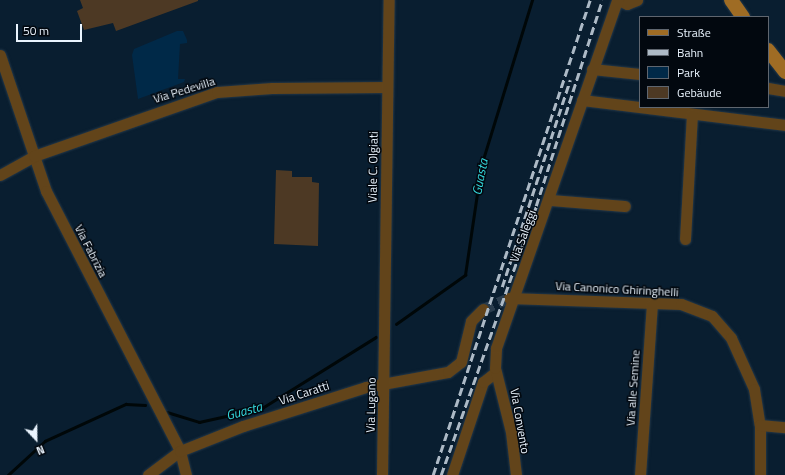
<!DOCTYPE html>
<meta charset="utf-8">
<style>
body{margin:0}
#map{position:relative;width:785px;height:475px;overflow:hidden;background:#091e30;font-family:"Titillium Web",sans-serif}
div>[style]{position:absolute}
.green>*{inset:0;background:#002948}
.stream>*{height:2.5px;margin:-1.25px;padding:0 1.25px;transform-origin:1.25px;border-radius:1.25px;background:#000708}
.building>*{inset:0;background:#4d3924}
.minor-tunnel>*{height:11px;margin-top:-5.5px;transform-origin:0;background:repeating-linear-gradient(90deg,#2b3e4f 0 11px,transparent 0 16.5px)}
.roads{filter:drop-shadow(0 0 1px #243849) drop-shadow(0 0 1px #243849)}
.minor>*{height:11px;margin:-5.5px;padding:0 5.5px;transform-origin:5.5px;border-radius:5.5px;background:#62441a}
.major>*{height:14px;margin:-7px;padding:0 7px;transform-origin:7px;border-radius:7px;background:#9f6c24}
.rail>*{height:2.5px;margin-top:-1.25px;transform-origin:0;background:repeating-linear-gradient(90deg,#adbac6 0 8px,transparent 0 12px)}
span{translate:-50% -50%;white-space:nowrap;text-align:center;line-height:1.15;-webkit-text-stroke:3px #02080f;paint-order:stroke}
.street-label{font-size:12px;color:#eaf4fe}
.water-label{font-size:13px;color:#34d8de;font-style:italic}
.legend{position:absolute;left:639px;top:16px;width:130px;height:92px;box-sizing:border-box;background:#02080f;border:1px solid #5f666f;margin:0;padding:5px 7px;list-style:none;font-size:12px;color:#eaf4fe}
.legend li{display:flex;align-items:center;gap:8px;height:20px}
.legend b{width:20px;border:1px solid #5f666f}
.north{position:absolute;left:16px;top:419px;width:40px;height:40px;-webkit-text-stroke:3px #02080f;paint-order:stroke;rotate:158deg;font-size:11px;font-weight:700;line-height:16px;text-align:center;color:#eaf4fe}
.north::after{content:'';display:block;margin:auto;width:14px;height:18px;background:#eaf4fe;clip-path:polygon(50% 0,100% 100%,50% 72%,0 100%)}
.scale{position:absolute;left:16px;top:24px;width:66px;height:18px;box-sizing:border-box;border:2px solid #eaf4fe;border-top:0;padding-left:5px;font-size:12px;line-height:14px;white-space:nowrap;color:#eaf4fe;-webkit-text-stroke:3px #02080f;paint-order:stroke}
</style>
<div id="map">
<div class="green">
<i style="clip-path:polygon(177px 31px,183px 31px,187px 40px,187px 43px,180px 44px,178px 79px,185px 79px,184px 82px,138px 99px,132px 55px,134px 49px)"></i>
</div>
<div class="stream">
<i style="left:396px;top:324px;width:85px;rotate:-35.4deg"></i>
<i style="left:465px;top:275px;width:110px;rotate:-81.6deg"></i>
<i style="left:481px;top:166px;width:174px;rotate:-72.9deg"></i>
<i style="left:167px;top:412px;width:34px;rotate:17deg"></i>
<i style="left:199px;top:422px;width:65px;rotate:-12.5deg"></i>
<i style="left:262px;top:408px;width:134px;rotate:-31.9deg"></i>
<i style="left:8px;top:475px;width:50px;rotate:-42.6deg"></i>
<i style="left:45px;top:441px;width:89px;rotate:-24.6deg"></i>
<i style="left:126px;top:404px;width:19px;rotate:3deg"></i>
</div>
<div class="building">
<i style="clip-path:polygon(80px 0,198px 0,198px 1px,116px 31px,113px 23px,84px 30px,77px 11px,83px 8px)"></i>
<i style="clip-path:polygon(276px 170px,292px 171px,292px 177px,312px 177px,312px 182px,319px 183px,318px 246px,274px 244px)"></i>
</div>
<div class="minor-tunnel">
<i style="left:483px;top:309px;width:25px;rotate:-23deg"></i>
</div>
<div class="roads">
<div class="minor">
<i style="left:619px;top:0;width:9px;rotate:27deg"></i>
<i style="left:627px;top:4px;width:11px;rotate:-22deg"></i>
<i style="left:0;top:55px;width:144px;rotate:71.3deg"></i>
<i style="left:46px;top:191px;width:292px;rotate:62.7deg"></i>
<i style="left:180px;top:451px;width:25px;rotate:76deg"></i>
<i style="left:592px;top:69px;width:48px;rotate:5.9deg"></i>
<i style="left:768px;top:88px;width:17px;rotate:10deg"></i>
<i style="left:582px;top:100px;width:205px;rotate:7deg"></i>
<i style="left:0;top:175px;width:39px;rotate:-29deg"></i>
<i style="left:34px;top:156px;width:194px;rotate:-19.3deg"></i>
<i style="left:217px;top:92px;width:55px;rotate:-4.2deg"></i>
<i style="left:272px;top:88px;width:115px;rotate:-0.5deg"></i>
<i style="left:550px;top:200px;width:75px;rotate:4.6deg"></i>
<i style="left:685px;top:239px;width:125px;rotate:-86.8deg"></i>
<i style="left:509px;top:298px;width:172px;rotate:2deg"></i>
<i style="left:681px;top:304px;width:33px;rotate:21deg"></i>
<i style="left:712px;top:316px;width:29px;rotate:49deg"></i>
<i style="left:731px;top:338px;width:56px;rotate:65.7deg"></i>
<i style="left:754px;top:389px;width:36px;rotate:81deg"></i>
<i style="left:760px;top:425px;width:50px;rotate:90deg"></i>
<i style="left:760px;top:425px;width:25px;rotate:5deg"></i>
<i style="left:148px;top:475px;width:40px;rotate:-37deg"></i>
<i style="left:180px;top:451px;width:68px;rotate:-21.6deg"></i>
<i style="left:243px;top:426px;width:129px;rotate:-17.6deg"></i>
<i style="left:366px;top:387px;width:83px;rotate:-10.4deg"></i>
<i style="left:448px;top:372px;width:16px;rotate:-38deg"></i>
<i style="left:461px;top:362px;width:42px;rotate:-76.3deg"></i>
<i style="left:471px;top:321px;width:17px;rotate:-45deg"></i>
<i style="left:382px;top:475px;width:475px;rotate:-89.2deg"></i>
<i style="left:452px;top:475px;width:98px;rotate:-71.6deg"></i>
<i style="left:483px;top:382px;width:16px;rotate:-38deg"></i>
<i style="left:516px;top:475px;width:43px;rotate:-96.6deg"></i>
<i style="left:511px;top:432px;width:66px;rotate:-104deg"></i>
<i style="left:495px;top:368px;width:20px;rotate:-87deg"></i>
<i style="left:496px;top:348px;width:368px;rotate:-70.8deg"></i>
<i style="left:640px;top:475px;width:172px;rotate:-86deg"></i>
</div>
<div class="major">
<i style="left:731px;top:0;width:21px;rotate:55deg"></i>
<i style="left:768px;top:50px;width:28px;rotate:52deg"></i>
</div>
</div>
<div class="rail">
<i style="left:502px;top:287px;width:218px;rotate:-71.8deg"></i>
<i style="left:433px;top:475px;width:500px;rotate:-71.71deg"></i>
<i style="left:441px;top:475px;width:285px;rotate:-70.5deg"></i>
<i style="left:536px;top:206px;width:216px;rotate:-72.2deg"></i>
</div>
<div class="street-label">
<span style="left:184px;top:90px;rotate:-17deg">Via Pedevilla</span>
<span style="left:373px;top:167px;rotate:-89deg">Viale C. Olgiati</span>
<span style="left:523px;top:236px;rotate:-70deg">Via Saleggi</span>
<span style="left:91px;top:251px;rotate:63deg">Via Fabrizia</span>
<span style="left:617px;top:289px;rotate:3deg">Via Canonico Ghiringhelli</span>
<span style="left:633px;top:388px;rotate:-86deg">Via alle Semine</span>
<span style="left:304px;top:393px;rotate:-18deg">Via Caratti</span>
<span style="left:371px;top:405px;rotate:-89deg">Via Lugano</span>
<span style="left:520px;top:421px;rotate:80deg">Via Convento</span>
</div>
<div class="water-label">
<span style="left:480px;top:177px;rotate:-79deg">Guasta</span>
<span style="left:244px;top:411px;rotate:-15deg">Guasta</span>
</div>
<ul class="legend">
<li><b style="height:5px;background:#9f6c24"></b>Straße</li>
<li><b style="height:5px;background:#adbac6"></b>Bahn</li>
<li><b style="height:11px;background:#002948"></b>Park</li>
<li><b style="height:11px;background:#4d3924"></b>Gebäude</li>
</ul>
<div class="north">N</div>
<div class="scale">50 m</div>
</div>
